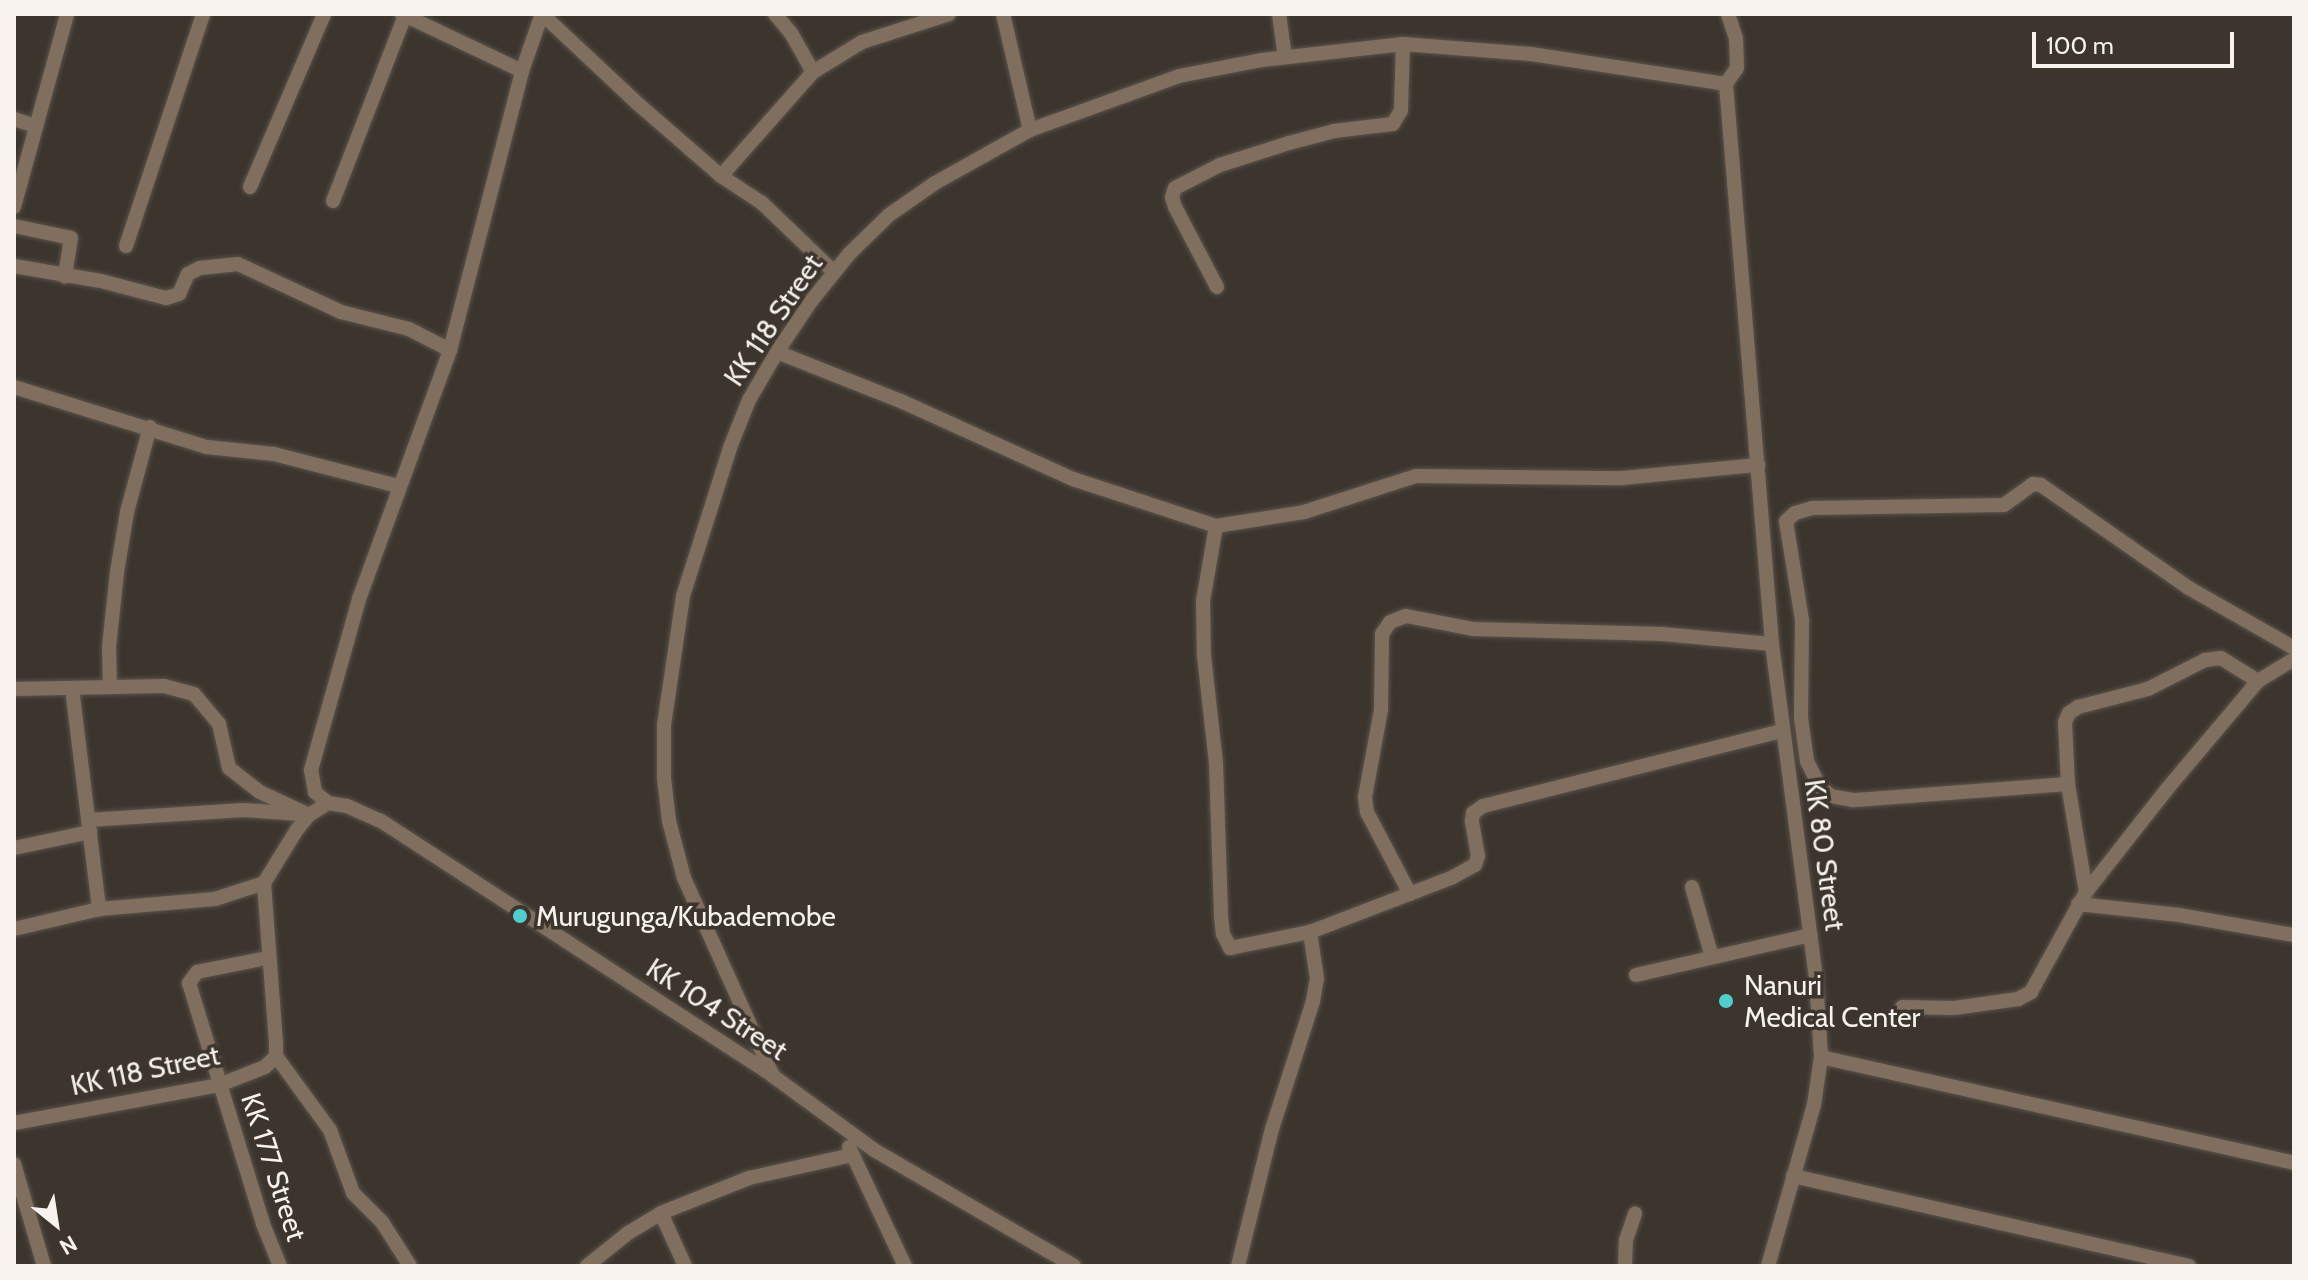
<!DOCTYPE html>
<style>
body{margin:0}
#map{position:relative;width:2308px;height:1280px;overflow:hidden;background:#3c352d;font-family:Cabin,sans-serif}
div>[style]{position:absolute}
.roads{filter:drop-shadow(0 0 2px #5a534c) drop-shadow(0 0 2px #5a534c)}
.minor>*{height:14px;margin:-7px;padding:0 7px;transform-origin:7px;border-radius:7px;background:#806f5e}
.dots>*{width:22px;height:22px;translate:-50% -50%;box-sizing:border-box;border:4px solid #3c352d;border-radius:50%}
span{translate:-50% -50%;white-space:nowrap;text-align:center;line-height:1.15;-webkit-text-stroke:7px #3c352d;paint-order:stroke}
.street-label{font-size:28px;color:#f7f2ed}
.poi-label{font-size:28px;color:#f7f2ed}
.left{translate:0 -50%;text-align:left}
.frame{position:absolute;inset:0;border:16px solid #f7f2ed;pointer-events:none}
.north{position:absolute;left:16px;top:1184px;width:80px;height:80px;-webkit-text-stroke:6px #3c352d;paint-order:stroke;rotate:150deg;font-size:22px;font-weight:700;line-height:32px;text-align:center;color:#f7f2ed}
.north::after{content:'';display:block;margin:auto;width:28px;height:36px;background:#f7f2ed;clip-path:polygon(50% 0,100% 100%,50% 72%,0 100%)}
.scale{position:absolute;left:2032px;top:32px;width:202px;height:36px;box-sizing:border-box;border:4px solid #f7f2ed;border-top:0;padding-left:10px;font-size:24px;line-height:28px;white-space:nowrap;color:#f7f2ed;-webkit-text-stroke:6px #3c352d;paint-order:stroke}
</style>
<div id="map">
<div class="roads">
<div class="minor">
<i style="left:402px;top:14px;width:133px;rotate:25.4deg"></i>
<i style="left:542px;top:14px;width:130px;rotate:43.1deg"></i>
<i style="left:637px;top:103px;width:111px;rotate:41deg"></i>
<i style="left:721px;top:176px;width:49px;rotate:33.4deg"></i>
<i style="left:762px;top:203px;width:100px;rotate:43.8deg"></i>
<i style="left:775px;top:14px;width:25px;rotate:50deg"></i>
<i style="left:791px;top:33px;width:45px;rotate:60.6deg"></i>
<i style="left:1003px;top:14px;width:119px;rotate:76.9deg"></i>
<i style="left:1279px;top:14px;width:43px;rotate:82.1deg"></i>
<i style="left:1728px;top:14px;width:25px;rotate:72deg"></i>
<i style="left:1736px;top:38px;width:30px;rotate:88deg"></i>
<i style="left:1737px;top:68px;width:19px;rotate:125deg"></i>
<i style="left:1726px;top:84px;width:562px;rotate:85.3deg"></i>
<i style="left:1772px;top:644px;width:338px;rotate:82.5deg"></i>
<i style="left:1816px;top:979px;width:78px;rotate:86.3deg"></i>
<i style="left:1821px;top:1057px;width:485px;rotate:12.6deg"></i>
<i style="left:14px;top:119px;width:22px;rotate:18deg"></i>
<i style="left:721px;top:176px;width:139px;rotate:-48.5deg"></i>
<i style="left:813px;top:72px;width:57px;rotate:-31.5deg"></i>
<i style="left:862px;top:42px;width:91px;rotate:-17.8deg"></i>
<i style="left:250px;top:187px;width:188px;rotate:-66.8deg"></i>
<i style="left:333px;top:201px;width:199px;rotate:-68.8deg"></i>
<i style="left:14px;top:207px;width:200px;rotate:-74.6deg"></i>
<i style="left:14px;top:226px;width:58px;rotate:11.9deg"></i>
<i style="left:71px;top:238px;width:39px;rotate:99deg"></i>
<i style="left:126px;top:246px;width:244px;rotate:-71.6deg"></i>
<i style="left:14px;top:266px;width:88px;rotate:9.8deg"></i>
<i style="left:101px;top:281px;width:67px;rotate:14.7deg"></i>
<i style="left:166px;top:298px;width:14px;rotate:-17deg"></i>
<i style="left:179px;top:294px;width:22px;rotate:-66deg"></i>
<i style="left:188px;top:274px;width:13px;rotate:-27deg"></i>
<i style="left:200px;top:268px;width:38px;rotate:-6deg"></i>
<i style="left:238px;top:264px;width:114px;rotate:25deg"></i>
<i style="left:341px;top:312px;width:70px;rotate:14deg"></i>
<i style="left:409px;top:329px;width:46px;rotate:27.1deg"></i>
<i style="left:1217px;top:287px;width:90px;rotate:-117.7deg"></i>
<i style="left:1175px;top:207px;width:10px;rotate:-107deg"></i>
<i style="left:1172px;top:197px;width:9px;rotate:-72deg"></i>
<i style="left:1175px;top:188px;width:51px;rotate:-27.1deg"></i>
<i style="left:1220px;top:165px;width:72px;rotate:-17.7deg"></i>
<i style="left:1289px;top:143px;width:47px;rotate:-14.9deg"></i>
<i style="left:1334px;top:131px;width:59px;rotate:-6.8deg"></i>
<i style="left:1393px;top:124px;width:16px;rotate:-60deg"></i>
<i style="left:1401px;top:110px;width:66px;rotate:-88.3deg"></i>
<i style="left:777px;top:352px;width:136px;rotate:21.6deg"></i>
<i style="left:903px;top:402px;width:187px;rotate:24.4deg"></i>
<i style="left:1073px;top:479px;width:151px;rotate:18.2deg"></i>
<i style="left:1216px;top:526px;width:89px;rotate:-9deg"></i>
<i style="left:1304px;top:512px;width:118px;rotate:-17.8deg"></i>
<i style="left:1416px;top:476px;width:206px;rotate:0.6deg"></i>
<i style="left:1622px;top:478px;width:137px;rotate:-5.5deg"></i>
<i style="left:14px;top:387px;width:202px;rotate:17.3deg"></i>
<i style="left:207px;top:447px;width:67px;rotate:6deg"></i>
<i style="left:274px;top:454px;width:128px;rotate:14.5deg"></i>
<i style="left:1216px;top:526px;width:76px;rotate:99.8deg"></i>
<i style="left:1203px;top:601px;width:55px;rotate:89deg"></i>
<i style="left:1204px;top:656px;width:108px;rotate:83.6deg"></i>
<i style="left:1216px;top:763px;width:153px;rotate:88.1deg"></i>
<i style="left:1221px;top:916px;width:18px;rotate:84deg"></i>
<i style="left:1223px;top:934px;width:16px;rotate:63deg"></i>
<i style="left:1230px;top:948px;width:82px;rotate:-11.3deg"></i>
<i style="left:1310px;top:932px;width:153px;rotate:-21deg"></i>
<i style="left:1453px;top:877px;width:25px;rotate:-29deg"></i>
<i style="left:1475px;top:865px;width:9px;rotate:-72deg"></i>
<i style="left:1478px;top:856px;width:36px;rotate:-100deg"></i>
<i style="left:1472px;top:821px;width:8px;rotate:-83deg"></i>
<i style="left:1473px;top:813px;width:12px;rotate:-35deg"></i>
<i style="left:1483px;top:806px;width:307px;rotate:-14.1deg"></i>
<i style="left:110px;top:687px;width:40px;rotate:-91.4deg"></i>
<i style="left:109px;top:647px;width:75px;rotate:-83.9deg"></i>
<i style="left:117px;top:572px;width:61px;rotate:-80.5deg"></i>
<i style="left:127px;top:512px;width:88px;rotate:-74.9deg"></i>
<i style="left:72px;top:688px;width:223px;rotate:83deg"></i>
<i style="left:14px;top:689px;width:150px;rotate:-1.1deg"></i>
<i style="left:164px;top:686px;width:31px;rotate:15deg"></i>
<i style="left:194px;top:694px;width:39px;rotate:50deg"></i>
<i style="left:219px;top:724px;width:45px;rotate:77.2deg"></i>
<i style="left:229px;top:768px;width:39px;rotate:38deg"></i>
<i style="left:260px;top:792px;width:54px;rotate:25.1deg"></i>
<i style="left:2068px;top:784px;width:216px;rotate:175.7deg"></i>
<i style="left:1853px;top:800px;width:22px;rotate:-170deg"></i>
<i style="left:1831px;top:796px;width:14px;rotate:-141deg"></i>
<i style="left:1820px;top:787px;width:29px;rotate:-117deg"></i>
<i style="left:1807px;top:761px;width:43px;rotate:-97.9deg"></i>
<i style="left:1801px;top:718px;width:98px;rotate:-89.4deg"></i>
<i style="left:1802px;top:620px;width:100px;rotate:-99.2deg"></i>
<i style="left:1786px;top:521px;width:12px;rotate:-42deg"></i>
<i style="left:1795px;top:513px;width:18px;rotate:-16deg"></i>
<i style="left:1812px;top:508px;width:192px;rotate:-0.9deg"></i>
<i style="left:2004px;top:505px;width:36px;rotate:-36deg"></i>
<i style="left:2033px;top:484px;width:8px;rotate:7deg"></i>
<i style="left:2041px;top:485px;width:178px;rotate:34.9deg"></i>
<i style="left:2187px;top:587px;width:123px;rotate:29.7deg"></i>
<i style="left:328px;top:803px;width:19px;rotate:9deg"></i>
<i style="left:347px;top:806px;width:37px;rotate:24deg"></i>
<i style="left:381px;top:821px;width:468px;rotate:33deg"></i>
<i style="left:773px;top:1076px;width:125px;rotate:36.2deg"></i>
<i style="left:874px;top:1150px;width:231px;rotate:30.1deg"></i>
<i style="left:328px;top:803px;width:17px;rotate:-140deg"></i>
<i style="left:315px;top:792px;width:22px;rotate:-100deg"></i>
<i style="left:311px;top:770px;width:178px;rotate:-74.3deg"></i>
<i style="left:359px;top:599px;width:265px;rotate:-69.9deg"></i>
<i style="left:450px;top:350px;width:288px;rotate:-75.5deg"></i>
<i style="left:522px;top:71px;width:60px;rotate:-70.7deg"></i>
<i style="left:88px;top:820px;width:156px;rotate:-3.7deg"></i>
<i style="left:244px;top:810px;width:57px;rotate:4deg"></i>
<i style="left:14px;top:848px;width:78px;rotate:-11.9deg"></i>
<i style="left:1692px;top:887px;width:73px;rotate:74.1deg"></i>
<i style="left:2086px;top:892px;width:109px;rotate:-99.5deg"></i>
<i style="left:2068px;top:784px;width:62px;rotate:-92.8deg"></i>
<i style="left:2065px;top:722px;width:10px;rotate:-66deg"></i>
<i style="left:2069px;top:713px;width:11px;rotate:-34deg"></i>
<i style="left:2078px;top:707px;width:72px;rotate:-14.4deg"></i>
<i style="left:2148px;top:689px;width:64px;rotate:-27deg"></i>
<i style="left:2205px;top:660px;width:16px;rotate:-7deg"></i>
<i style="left:2221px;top:658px;width:44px;rotate:31.9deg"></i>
<i style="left:1410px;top:894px;width:93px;rotate:-117.7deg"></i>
<i style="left:1367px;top:812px;width:15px;rotate:-98deg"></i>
<i style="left:1365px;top:797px;width:88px;rotate:-79.6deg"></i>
<i style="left:1381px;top:710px;width:76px;rotate:-89.2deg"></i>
<i style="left:1382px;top:634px;width:14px;rotate:-56deg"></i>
<i style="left:1390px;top:622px;width:17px;rotate:-21deg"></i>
<i style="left:1406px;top:616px;width:68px;rotate:11deg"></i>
<i style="left:1473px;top:629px;width:189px;rotate:1.5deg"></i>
<i style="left:1662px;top:634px;width:110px;rotate:5.2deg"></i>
<i style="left:2078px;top:904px;width:102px;rotate:6.2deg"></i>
<i style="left:2179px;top:915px;width:117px;rotate:9.9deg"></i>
<i style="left:14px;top:929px;width:87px;rotate:-13.2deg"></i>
<i style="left:99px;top:909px;width:116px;rotate:-4.9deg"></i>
<i style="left:215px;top:899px;width:52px;rotate:-18.1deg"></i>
<i style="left:267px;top:958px;width:71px;rotate:168.7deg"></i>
<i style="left:197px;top:972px;width:14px;rotate:126deg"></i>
<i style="left:189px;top:983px;width:252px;rotate:72.9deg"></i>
<i style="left:263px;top:1224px;width:45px;rotate:68deg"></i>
<i style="left:1636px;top:975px;width:179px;rotate:-12.9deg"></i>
<i style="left:1902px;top:1007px;width:52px;rotate:1.1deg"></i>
<i style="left:1954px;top:1008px;width:65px;rotate:-8deg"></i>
<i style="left:2018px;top:999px;width:15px;rotate:-28deg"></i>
<i style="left:2031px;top:992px;width:114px;rotate:-61.2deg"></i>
<i style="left:2086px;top:892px;width:131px;rotate:-51.8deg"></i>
<i style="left:2167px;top:789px;width:141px;rotate:-49.9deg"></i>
<i style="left:2258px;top:681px;width:42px;rotate:-31.4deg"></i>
<i style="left:276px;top:1056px;width:92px;rotate:53.9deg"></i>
<i style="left:330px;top:1130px;width:67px;rotate:69.9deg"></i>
<i style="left:353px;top:1193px;width:41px;rotate:45deg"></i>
<i style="left:382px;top:1222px;width:52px;rotate:57.5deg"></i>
<i style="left:773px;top:1076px;width:217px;rotate:-114.2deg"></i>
<i style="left:684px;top:878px;width:59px;rotate:-104.7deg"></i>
<i style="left:669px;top:821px;width:43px;rotate:-96.6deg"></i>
<i style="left:664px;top:778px;width:53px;rotate:-90deg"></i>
<i style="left:664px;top:725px;width:130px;rotate:-81.6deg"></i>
<i style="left:683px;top:596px;width:158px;rotate:-72.4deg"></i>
<i style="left:731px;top:445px;width:48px;rotate:-68.2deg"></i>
<i style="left:749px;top:400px;width:56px;rotate:-59.7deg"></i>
<i style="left:777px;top:352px;width:63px;rotate:-56.1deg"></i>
<i style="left:812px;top:300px;width:59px;rotate:-51.2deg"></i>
<i style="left:849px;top:254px;width:56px;rotate:-44.3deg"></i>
<i style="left:889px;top:215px;width:56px;rotate:-34.8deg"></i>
<i style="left:935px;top:183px;width:109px;rotate:-29.2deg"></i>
<i style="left:1030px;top:130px;width:158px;rotate:-19.9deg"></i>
<i style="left:1179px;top:76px;width:85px;rotate:-10.9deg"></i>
<i style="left:1262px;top:60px;width:142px;rotate:-6.5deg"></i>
<i style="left:1403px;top:44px;width:128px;rotate:4.5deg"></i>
<i style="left:1531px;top:54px;width:197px;rotate:8.7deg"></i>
<i style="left:14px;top:1123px;width:208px;rotate:-10.5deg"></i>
<i style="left:219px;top:1085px;width:49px;rotate:-21.4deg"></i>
<i style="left:265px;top:1067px;width:16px;rotate:-45deg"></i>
<i style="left:276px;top:1056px;width:13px;rotate:-90deg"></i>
<i style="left:276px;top:1043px;width:160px;rotate:-94.3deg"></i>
<i style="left:264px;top:883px;width:61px;rotate:-58.4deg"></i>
<i style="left:296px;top:831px;width:21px;rotate:-51deg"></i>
<i style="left:309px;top:815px;width:22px;rotate:-32deg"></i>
<i style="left:849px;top:1147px;width:132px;rotate:64.8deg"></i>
<i style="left:14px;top:1164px;width:106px;rotate:73.6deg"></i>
<i style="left:1793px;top:1176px;width:406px;rotate:12.8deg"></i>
<i style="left:661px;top:1213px;width:58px;rotate:65.6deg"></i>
<i style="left:587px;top:1266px;width:53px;rotate:-38.8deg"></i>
<i style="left:628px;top:1233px;width:39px;rotate:-31deg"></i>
<i style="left:661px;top:1213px;width:95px;rotate:-21.7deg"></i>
<i style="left:749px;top:1178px;width:106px;rotate:-12.6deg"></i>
<i style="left:1238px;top:1266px;width:141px;rotate:-76.1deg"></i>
<i style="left:1272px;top:1129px;width:134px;rotate:-72.2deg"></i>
<i style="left:1313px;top:1001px;width:22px;rotate:-80deg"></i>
<i style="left:1317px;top:979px;width:48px;rotate:-98.5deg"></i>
<i style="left:1625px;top:1266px;width:26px;rotate:-88deg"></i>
<i style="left:1626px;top:1240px;width:28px;rotate:-71deg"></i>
<i style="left:1768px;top:1266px;width:167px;rotate:-74.1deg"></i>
<i style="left:1814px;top:1105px;width:49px;rotate:-81.7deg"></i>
</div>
</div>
<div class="dots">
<i style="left:520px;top:916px;background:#52cdcd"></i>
<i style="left:1726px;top:1001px;background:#52cdcd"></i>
</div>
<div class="street-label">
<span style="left:773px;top:320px;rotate:-56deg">KK 118 Street</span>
<span style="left:1825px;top:855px;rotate:82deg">KK 80 Street</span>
<span style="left:717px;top:1009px;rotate:33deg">KK 104 Street</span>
<span style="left:145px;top:1070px;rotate:-12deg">KK 118 Street</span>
<span style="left:274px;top:1167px;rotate:72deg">KK 177 Street</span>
</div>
<div class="poi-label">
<span class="left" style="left:536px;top:916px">Murugunga/Kubademobe</span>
<span class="left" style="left:1744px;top:1001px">Nanuri<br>Medical Center</span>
</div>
<div class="frame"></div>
<div class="north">N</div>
<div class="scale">100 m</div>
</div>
